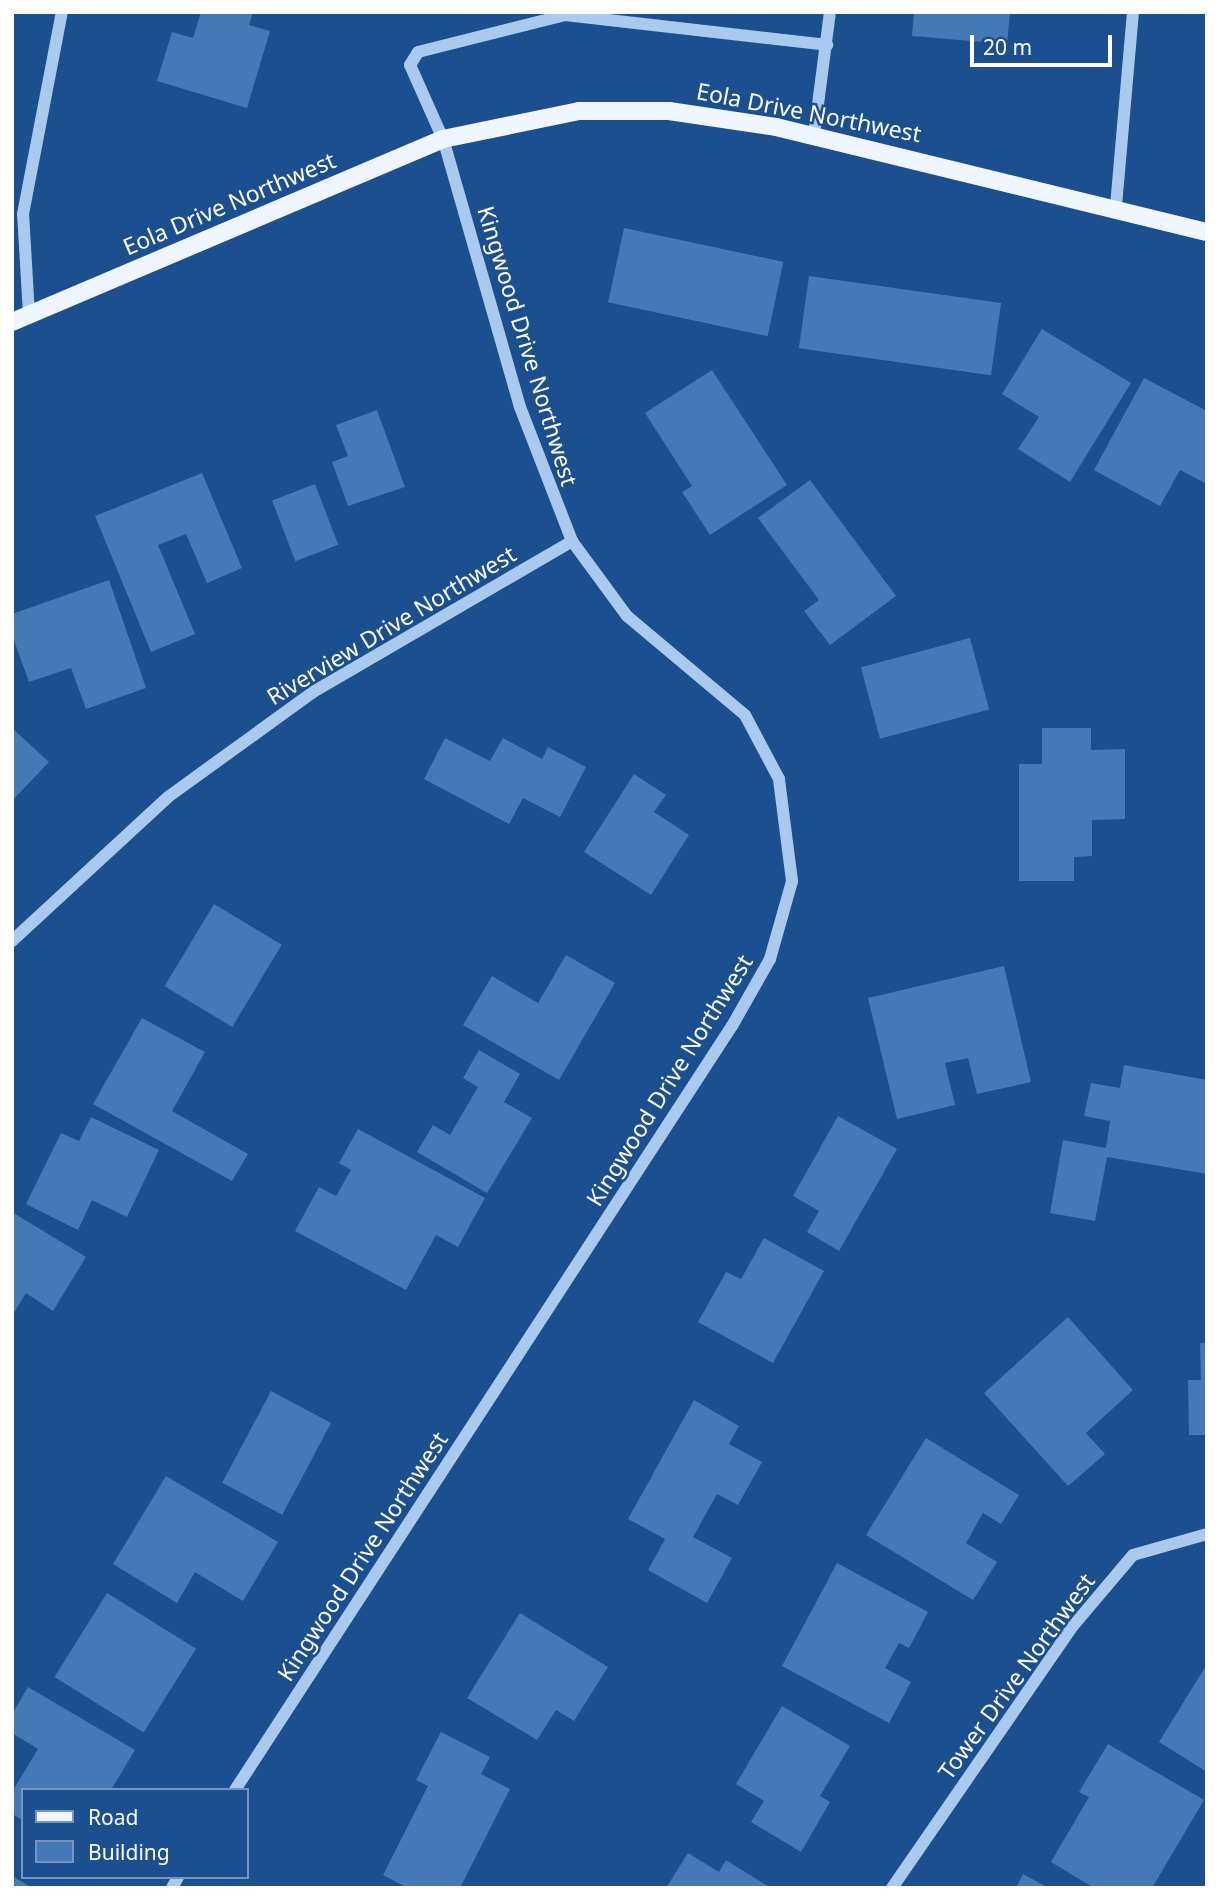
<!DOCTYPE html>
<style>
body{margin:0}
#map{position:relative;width:1219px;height:1900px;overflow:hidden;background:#1b4f8f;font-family:"Noto Sans",sans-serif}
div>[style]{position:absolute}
.building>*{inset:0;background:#4478b7;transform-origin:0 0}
.minor>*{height:12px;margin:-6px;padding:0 6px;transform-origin:6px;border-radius:6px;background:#a9c9ee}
.major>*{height:18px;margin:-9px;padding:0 9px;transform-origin:9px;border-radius:9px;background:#f0f6ff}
span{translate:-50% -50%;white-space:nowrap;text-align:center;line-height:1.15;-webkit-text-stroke:5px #1b4f8f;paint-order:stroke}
.street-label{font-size:23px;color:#fff}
.frame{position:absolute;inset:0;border:14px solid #fff;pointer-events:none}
.legend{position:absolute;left:21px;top:1788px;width:228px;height:91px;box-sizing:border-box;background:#1b4f8f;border:2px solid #7695bc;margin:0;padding:9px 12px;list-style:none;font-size:21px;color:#fff}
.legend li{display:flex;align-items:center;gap:14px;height:35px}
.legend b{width:35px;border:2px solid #7695bc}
.scale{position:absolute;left:970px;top:35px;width:142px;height:32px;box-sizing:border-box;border:4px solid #fff;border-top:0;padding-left:9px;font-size:21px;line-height:24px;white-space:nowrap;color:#fff;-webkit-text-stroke:5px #1b4f8f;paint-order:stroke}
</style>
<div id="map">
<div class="building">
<i style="clip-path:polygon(201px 12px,253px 12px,249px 25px,270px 31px,247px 108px,157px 81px,172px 32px,193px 38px)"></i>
<i style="clip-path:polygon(914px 12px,1010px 12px,1007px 44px,912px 36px)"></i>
<i style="left:624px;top:228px;width:163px;height:76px;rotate:12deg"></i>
<i style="left:809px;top:276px;width:194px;height:73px;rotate:8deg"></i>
<i style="clip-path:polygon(1042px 329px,1131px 383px,1070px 482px,1018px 449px,1039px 417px,1002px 394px)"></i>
<i style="clip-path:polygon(712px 370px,787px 485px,710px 535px,682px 492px,692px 486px,645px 413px)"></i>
<i style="clip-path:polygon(1144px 378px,1207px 411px,1207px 484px,1180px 470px,1160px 506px,1094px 470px)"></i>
<i style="clip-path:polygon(377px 410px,405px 487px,348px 506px,332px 462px,348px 456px,336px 425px)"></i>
<i style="clip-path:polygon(202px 473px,242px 568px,207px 583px,186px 534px,158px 545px,195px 634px,151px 652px,95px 516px)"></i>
<i style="clip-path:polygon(810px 480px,896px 596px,830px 645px,804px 611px,819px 600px,758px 518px)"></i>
<i style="left:315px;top:484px;width:65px;height:46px;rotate:69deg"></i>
<i style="clip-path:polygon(109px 580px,146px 688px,86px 709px,71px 668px,29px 682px,12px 635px,12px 614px)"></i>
<i style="left:970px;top:638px;width:74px;height:113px;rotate:75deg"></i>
<i style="clip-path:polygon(12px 728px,49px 762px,12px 801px)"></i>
<i style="clip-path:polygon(1042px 728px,1091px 728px,1091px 750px,1125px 749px,1125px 819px,1092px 820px,1092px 856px,1074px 857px,1074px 881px,1019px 881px,1019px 764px,1042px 764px)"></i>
<i style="clip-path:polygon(445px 738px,490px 761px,503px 738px,542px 759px,548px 747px,586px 767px,560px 817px,523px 798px,509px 824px,424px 779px)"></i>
<i style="clip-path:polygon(634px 774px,666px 795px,654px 812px,689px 835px,651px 895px,584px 852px)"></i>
<i style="left:214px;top:904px;width:79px;height:96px;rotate:31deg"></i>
<i style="clip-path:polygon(566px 955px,615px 983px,559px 1080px,463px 1025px,492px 976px,538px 1003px)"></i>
<i style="clip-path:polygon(1004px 966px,1031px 1082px,977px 1094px,968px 1058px,945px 1063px,955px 1105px,897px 1119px,868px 998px)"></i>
<i style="clip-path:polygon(142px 1018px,205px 1052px,172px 1111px,248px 1154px,232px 1181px,93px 1104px)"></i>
<i style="clip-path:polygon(479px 1050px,520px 1074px,504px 1102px,532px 1118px,487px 1193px,417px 1152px,433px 1125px,450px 1135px,478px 1087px,463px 1078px)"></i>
<i style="clip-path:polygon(1124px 1065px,1207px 1080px,1207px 1174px,1107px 1157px,1095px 1221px,1050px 1213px,1063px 1140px,1106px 1148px,1110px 1121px,1084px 1116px,1091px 1083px,1120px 1088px)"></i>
<i style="clip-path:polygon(838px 1116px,897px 1149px,839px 1251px,807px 1232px,819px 1211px,793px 1196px)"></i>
<i style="clip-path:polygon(91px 1117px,159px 1150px,127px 1217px,92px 1200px,78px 1230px,26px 1204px,61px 1133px,79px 1141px)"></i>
<i style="clip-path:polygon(358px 1129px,485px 1198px,458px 1247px,436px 1235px,406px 1290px,295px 1231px,319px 1187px,336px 1196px,351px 1170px,339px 1163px)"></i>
<i style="clip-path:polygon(12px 1212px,86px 1257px,53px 1311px,26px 1293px,12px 1316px)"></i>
<i style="clip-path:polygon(764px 1238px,824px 1271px,773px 1363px,698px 1322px,726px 1272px,741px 1279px)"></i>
<i style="clip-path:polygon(1068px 1317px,1133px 1390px,1086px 1433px,1105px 1454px,1068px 1486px,984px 1393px)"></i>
<i style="clip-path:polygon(1200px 1343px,1207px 1343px,1207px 1435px,1189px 1435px,1188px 1380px,1201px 1380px)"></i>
<i style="left:271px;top:1391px;width:68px;height:104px;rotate:28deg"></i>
<i style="clip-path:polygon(694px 1400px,739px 1426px,729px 1444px,762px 1462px,738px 1505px,717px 1494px,693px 1537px,732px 1558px,707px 1603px,648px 1570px,665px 1539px,628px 1519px)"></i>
<i style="clip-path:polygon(926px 1438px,1019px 1495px,1001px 1524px,983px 1513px,966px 1543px,997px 1562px,973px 1600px,866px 1535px)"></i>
<i style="clip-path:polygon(166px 1476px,278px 1542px,243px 1601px,195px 1572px,177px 1603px,113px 1564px)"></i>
<i style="clip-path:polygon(837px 1563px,928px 1612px,909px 1648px,899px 1643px,885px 1668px,911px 1682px,889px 1723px,782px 1666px)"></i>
<i style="left:107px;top:1593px;width:105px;height:99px;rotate:32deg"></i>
<i style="clip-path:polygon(520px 1613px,608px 1667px,574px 1721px,556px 1710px,537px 1740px,467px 1698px)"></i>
<i style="clip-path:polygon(1207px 1664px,1207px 1772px,1159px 1742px)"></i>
<i style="clip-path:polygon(28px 1687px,135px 1750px,111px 1790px,23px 1790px,23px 1820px,12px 1814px,12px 1792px,38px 1749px,12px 1733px,12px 1714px)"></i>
<i style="clip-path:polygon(782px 1706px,850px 1746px,820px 1796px,830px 1802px,801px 1852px,751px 1822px,764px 1801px,736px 1784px)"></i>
<i style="clip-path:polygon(441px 1732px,490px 1757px,481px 1774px,510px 1789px,460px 1888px,408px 1888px,383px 1875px,428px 1786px,416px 1780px)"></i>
<i style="clip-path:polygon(1108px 1744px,1204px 1800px,1152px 1888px,1094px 1888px,1051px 1862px,1089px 1797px,1079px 1792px)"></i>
<i style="clip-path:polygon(688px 1853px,719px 1872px,726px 1860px,771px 1888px,666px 1888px)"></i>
<i style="clip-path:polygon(1023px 1874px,1049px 1888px,1016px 1888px)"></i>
<i style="clip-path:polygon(12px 1876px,33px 1888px,12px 1888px)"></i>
</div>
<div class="minor">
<i style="left:814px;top:135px;width:124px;rotate:-82.6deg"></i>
<i style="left:1116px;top:206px;width:195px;rotate:-85deg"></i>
<i style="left:29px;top:314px;width:100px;rotate:-93.4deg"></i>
<i style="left:23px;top:214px;width:206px;rotate:-79.1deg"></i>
<i style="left:12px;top:941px;width:212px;rotate:-42.7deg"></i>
<i style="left:168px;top:797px;width:179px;rotate:-35.9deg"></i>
<i style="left:313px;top:692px;width:300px;rotate:-30.2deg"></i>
<i style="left:235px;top:1790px;width:911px;rotate:-56.96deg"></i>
<i style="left:732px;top:1026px;width:77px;rotate:-60.4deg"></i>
<i style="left:770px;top:959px;width:81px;rotate:-74.2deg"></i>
<i style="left:792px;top:881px;width:103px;rotate:-97.3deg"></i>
<i style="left:779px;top:779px;width:72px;rotate:-118deg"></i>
<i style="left:745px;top:715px;width:154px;rotate:-140deg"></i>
<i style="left:627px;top:616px;width:93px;rotate:-126.3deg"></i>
<i style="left:572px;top:541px;width:144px;rotate:-111.2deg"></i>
<i style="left:520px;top:407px;width:279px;rotate:-106deg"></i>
<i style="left:443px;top:139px;width:81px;rotate:-114deg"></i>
<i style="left:410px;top:65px;width:15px;rotate:-58deg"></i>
<i style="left:418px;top:52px;width:152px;rotate:-14.1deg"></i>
<i style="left:565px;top:15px;width:264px;rotate:6.5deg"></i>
<i style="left:172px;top:1888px;width:13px;rotate:-61deg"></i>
<i style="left:892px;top:1888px;width:318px;rotate:-55.4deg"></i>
<i style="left:1073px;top:1626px;width:93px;rotate:-49.8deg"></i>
<i style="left:1133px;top:1555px;width:77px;rotate:-15.8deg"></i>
</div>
<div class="major">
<i style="left:12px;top:322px;width:468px;rotate:-23deg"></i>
<i style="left:443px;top:139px;width:139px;rotate:-11.6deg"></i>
<i style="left:579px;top:111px;width:90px"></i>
<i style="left:669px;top:111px;width:108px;rotate:8.5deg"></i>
<i style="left:776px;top:127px;width:444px;rotate:13.7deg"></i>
</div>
<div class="street-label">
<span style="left:809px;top:112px;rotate:11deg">Eola Drive Northwest</span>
<span style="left:229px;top:203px;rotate:-23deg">Eola Drive Northwest</span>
<span style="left:528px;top:346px;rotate:73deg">Kingwood Drive Northwest</span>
<span style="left:391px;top:625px;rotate:-31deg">Riverview Drive Northwest</span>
<span style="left:669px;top:1080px;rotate:-58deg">Kingwood Drive Northwest</span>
<span style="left:362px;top:1556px;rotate:-57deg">Kingwood Drive Northwest</span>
<span style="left:1016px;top:1676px;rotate:-54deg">Tower Drive Northwest</span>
</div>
<div class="frame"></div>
<ul class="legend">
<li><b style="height:9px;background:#f0f6ff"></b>Road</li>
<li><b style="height:19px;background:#4478b7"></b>Building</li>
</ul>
<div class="scale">20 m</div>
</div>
